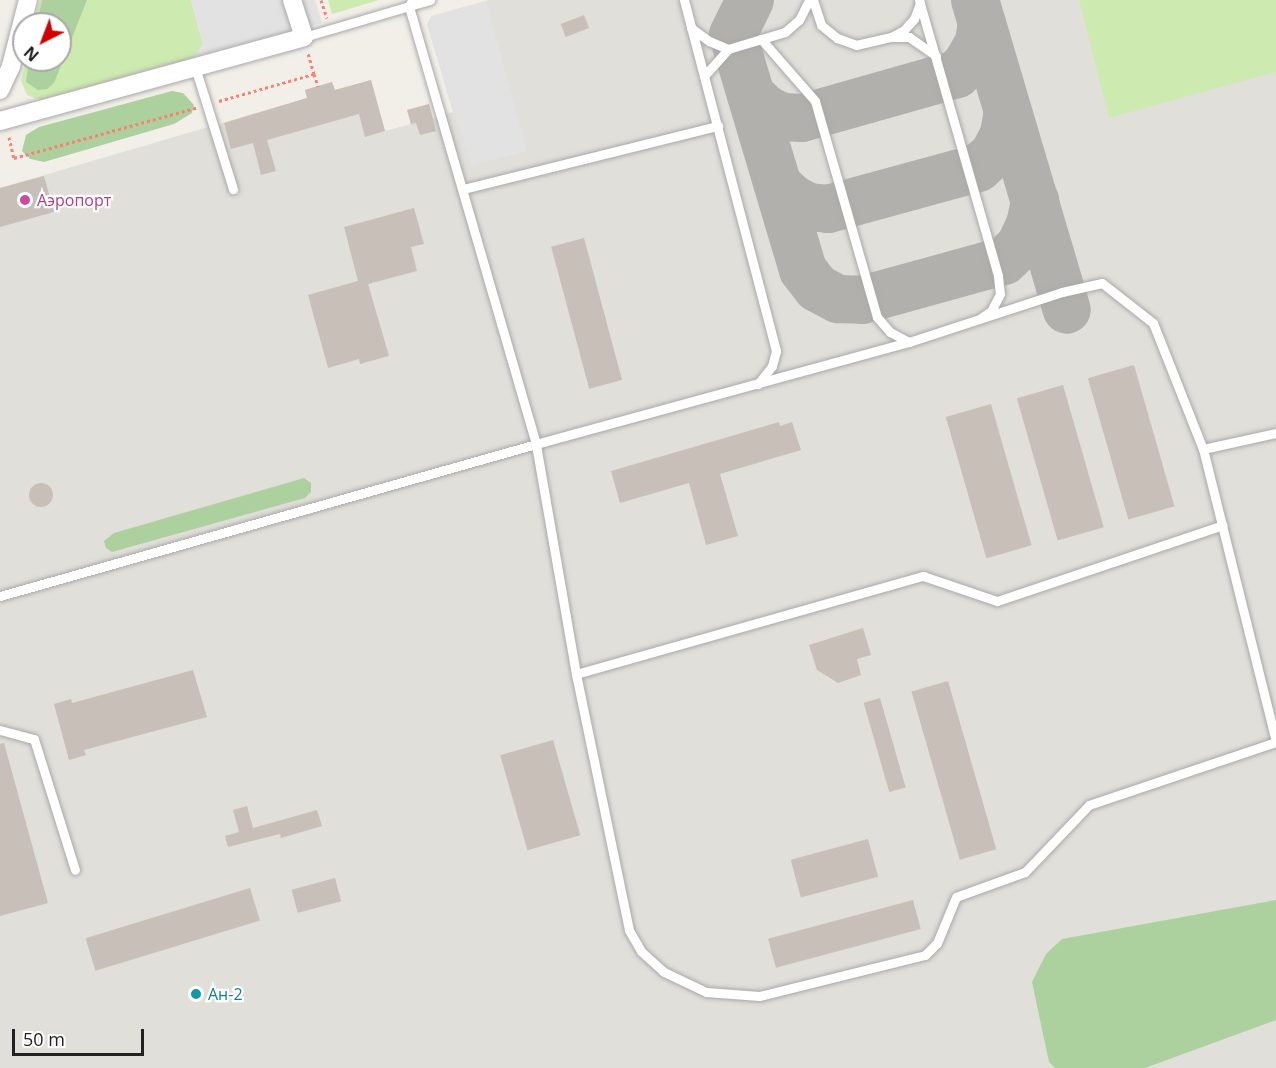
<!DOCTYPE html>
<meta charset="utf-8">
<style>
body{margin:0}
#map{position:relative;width:1276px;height:1068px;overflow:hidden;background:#f2efe9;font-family:"Open Sans",sans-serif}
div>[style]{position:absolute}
.airport>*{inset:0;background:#e1dfda}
.grass>*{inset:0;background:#cdebb0}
.forest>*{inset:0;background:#add19e}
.parking>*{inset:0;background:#e2e2e2}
.taxiway>*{height:48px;margin:-24px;padding:0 24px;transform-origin:24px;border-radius:24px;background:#b1b0ac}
.building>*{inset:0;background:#c7bfb8;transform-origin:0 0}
.round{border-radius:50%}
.path>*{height:3px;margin-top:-1.5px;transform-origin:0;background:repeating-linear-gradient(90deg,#fa8072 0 3px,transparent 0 6px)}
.roads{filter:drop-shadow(0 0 2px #a9a9a9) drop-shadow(0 0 2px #a9a9a9)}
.lane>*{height:9px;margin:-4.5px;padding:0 4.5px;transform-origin:4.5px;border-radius:4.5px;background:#fff}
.street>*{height:18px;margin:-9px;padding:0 9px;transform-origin:9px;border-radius:9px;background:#fff}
.dots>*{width:16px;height:16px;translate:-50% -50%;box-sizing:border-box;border:3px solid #fff;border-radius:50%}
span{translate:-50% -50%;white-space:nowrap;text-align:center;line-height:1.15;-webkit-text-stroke:4.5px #fff;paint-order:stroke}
.hotel-label{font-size:16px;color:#b23c85}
.left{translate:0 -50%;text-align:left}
.culture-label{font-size:16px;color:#0d838f}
.north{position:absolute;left:12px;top:12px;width:60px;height:60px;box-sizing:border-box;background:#fff;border:2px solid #a7a7a7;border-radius:50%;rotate:222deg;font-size:16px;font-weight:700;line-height:24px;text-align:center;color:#222}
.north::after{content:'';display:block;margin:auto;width:21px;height:27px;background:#d40000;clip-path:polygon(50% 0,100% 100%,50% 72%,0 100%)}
.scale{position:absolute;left:12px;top:1029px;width:132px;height:27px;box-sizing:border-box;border:3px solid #222;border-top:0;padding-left:8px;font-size:18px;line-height:21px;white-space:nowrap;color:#222;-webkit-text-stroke:4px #fff;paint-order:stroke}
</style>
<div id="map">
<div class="airport">
<i style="clip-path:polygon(489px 0,1276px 0,1276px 1068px,0 1068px,0 188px,307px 98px,305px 90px,332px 82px,335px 90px,371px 80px,385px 131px,411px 124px,407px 110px,429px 104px,433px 118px,453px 112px,427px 24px,432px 16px)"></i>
</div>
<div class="grass">
<i style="clip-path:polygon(40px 0,191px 0,203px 44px,195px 57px,41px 100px,27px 95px,21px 81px,26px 60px,60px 60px,60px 24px,34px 24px)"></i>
<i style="clip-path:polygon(328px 0,379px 0,332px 14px)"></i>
<i style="clip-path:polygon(1079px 0,1276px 0,1276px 72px,1109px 118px)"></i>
</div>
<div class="forest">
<i style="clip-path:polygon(42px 0,87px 0,54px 83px,47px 89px,38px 90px,26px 82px,29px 60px,60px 60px,60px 24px,37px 24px)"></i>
<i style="clip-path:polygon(172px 91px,183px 93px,194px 105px,192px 113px,174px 124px,44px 162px,30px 159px,22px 151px,26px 135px,39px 127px)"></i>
<i style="clip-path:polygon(304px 478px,311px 483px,311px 492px,305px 498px,112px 552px,106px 548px,104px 541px,114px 533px)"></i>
<i style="clip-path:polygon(1276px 900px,1276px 1020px,1145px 1068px,1055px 1068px,1049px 1062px,1032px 982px,1046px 954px,1062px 939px)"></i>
</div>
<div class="parking">
<i style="clip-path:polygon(191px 0,315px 0,322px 23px,195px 57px,203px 44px)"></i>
<i style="clip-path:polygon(486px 1px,527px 151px,471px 166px,427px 24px,432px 16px)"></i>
</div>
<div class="taxiway">
<i style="left:750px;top:0;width:39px;rotate:116deg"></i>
<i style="left:733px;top:35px;width:245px;rotate:73.4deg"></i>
<i style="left:803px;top:270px;width:23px;rotate:52deg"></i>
<i style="left:817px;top:288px;width:24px;rotate:28deg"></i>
<i style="left:838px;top:299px;width:24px;rotate:2deg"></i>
<i style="left:862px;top:300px;width:147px;rotate:-15.4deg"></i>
<i style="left:1004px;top:261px;width:22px;rotate:-43deg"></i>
<i style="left:1020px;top:246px;width:23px;rotate:-65deg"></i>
<i style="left:1030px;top:225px;width:25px;rotate:-78deg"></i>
<i style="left:975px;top:0;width:323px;rotate:73.5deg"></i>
<i style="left:751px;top:95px;width:22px;rotate:43deg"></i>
<i style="left:767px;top:110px;width:17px;rotate:24deg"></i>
<i style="left:783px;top:117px;width:19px;rotate:3deg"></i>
<i style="left:802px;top:118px;width:161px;rotate:-15.8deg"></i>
<i style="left:957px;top:74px;width:16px;rotate:-47deg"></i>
<i style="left:968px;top:62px;width:23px;rotate:-61deg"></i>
<i style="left:979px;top:42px;width:19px;rotate:-81deg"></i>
<i style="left:778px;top:185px;width:21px;rotate:43deg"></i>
<i style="left:793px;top:199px;width:18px;rotate:27deg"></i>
<i style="left:809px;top:207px;width:19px;rotate:6deg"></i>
<i style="left:828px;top:209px;width:156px;rotate:-15.3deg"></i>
<i style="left:978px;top:168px;width:21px;rotate:-41deg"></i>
<i style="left:994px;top:154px;width:22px;rotate:-63deg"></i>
<i style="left:1004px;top:134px;width:22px;rotate:-80deg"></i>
</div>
<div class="building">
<i style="left:584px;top:15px;width:14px;height:25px;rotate:69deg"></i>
<i style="clip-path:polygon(371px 80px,385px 131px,365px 137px,359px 114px,267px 140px,276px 171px,261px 175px,253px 143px,231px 149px,224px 123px,307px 98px,305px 90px,318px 86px,332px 82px,335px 90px)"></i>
<i style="clip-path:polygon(429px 104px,436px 131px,420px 135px,416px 123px,411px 124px,407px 110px)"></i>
<i style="clip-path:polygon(44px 176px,54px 212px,0 227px,0 188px)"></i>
<i style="clip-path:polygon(414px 208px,424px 244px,411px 247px,417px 271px,368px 284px,389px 356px,360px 364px,359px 359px,328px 368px,308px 295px,358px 281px,344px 227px)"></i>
<i style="left:584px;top:238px;width:147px;height:34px;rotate:75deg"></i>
<i style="left:1134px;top:365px;width:147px;height:48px;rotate:74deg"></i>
<i style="left:1063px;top:385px;width:148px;height:48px;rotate:74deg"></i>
<i style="left:991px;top:404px;width:147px;height:47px;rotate:74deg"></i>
<i style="clip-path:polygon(779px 422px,780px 426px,792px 422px,801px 450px,720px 474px,738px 536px,706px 545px,689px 483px,620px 503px,611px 471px)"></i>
<i class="round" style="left:29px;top:483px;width:24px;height:24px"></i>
<i style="clip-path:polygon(863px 628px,871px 655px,857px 659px,861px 675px,838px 683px,817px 670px,809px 645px)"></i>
<i style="clip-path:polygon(193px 670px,207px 717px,84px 750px,86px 755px,69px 760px,54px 704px,71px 699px,72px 703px)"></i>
<i style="left:948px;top:681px;width:175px;height:38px;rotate:74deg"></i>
<i style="left:880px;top:698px;width:93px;height:17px;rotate:74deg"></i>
<i style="left:553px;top:740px;width:99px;height:55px;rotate:74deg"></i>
<i style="clip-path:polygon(4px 743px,48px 903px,0 916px,0 744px)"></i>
<i style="clip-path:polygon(247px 806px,253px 828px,317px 810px,322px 826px,281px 838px,280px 834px,228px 847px,225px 836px,239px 832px,233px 810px)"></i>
<i style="left:868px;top:839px;width:39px;height:80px;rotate:75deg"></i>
<i style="left:335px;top:878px;width:24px;height:45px;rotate:75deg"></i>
<i style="left:250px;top:888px;width:34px;height:172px;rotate:73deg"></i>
<i style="left:913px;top:900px;width:30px;height:150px;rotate:75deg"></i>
</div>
<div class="path">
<i style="left:321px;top:0;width:19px;rotate:72deg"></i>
<i style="left:314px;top:74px;width:13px;rotate:72deg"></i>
<i style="left:219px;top:101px;width:99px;rotate:-15.9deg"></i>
<i style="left:314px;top:74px;width:22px;rotate:-106deg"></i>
<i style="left:9px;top:137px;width:22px;rotate:77deg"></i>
<i style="left:14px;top:158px;width:189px;rotate:-15.4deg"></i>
</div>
<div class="roads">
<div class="lane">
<i style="left:684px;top:0;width:363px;rotate:75.3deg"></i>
<i style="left:776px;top:351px;width:16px;rotate:105deg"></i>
<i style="left:772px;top:366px;width:23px;rotate:128deg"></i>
<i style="left:813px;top:0;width:26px;rotate:72deg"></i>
<i style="left:821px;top:25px;width:21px;rotate:39deg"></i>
<i style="left:837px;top:38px;width:20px;rotate:20deg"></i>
<i style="left:856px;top:45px;width:36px;rotate:-13deg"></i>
<i style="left:891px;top:37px;width:15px;rotate:-28deg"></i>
<i style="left:904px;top:30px;width:15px;rotate:-48deg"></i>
<i style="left:914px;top:19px;width:17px;rotate:-69deg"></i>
<i style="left:919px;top:0;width:287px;rotate:74deg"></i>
<i style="left:998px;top:276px;width:18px;rotate:84deg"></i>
<i style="left:1000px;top:294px;width:19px;rotate:118deg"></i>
<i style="left:991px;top:311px;width:11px;rotate:146deg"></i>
<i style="left:691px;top:28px;width:22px;rotate:36deg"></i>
<i style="left:709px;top:41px;width:21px;rotate:23deg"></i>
<i style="left:304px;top:37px;width:109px;rotate:-16.4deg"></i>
<i style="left:409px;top:6px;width:4px;rotate:-63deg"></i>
<i style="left:893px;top:37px;width:16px"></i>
<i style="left:909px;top:37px;width:33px;rotate:35deg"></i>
<i style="left:761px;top:39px;width:82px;rotate:48.9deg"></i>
<i style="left:815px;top:101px;width:225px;rotate:74deg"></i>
<i style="left:877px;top:317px;width:20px;rotate:49deg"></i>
<i style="left:890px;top:332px;width:21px;rotate:28deg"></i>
<i style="left:195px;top:67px;width:128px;rotate:72.7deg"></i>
<i style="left:704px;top:76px;width:36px;rotate:-48deg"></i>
<i style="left:728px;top:49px;width:59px;rotate:-16.6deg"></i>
<i style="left:785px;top:32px;width:18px;rotate:-41deg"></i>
<i style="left:799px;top:20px;width:22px;rotate:-63deg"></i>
<i style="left:463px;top:189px;width:263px;rotate:-13.9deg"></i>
<i style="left:1102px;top:283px;width:65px;rotate:38.1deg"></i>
<i style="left:1153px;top:323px;width:136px;rotate:68.4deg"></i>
<i style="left:1203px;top:449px;width:302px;rotate:76deg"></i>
<i style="left:1276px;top:742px;width:197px;rotate:161.4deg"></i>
<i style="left:1089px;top:805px;width:93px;rotate:133.7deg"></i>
<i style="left:1025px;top:872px;width:73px;rotate:160.1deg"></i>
<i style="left:956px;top:897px;width:50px;rotate:112.4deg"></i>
<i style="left:937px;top:943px;width:17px;rotate:135deg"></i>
<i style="left:925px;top:955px;width:171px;rotate:166.1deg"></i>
<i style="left:759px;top:996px;width:53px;rotate:-175.7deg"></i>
<i style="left:706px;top:992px;width:47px;rotate:-154.5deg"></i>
<i style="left:664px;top:972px;width:31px;rotate:-138deg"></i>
<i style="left:641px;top:951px;width:24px;rotate:-120deg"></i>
<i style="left:629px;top:930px;width:261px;rotate:-101.7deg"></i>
<i style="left:576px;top:674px;width:233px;rotate:-99.9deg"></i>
<i style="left:536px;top:444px;width:387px;rotate:-15.3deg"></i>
<i style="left:909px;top:342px;width:161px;rotate:-18.1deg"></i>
<i style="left:1062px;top:292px;width:41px;rotate:-12.7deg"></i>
<i style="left:1203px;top:449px;width:75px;rotate:-12.4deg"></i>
<i style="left:0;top:596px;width:557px;rotate:-15.83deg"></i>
<i style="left:536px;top:444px;width:456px;rotate:-106.2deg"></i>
<i style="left:409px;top:6px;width:22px;rotate:-16deg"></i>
<i style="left:576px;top:674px;width:361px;rotate:-15.8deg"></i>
<i style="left:923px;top:576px;width:78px;rotate:18.7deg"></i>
<i style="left:997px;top:601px;width:238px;rotate:-18.6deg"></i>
<i style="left:0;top:730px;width:35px;rotate:15deg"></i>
<i style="left:34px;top:739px;width:137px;rotate:72.6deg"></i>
</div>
<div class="street">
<i style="left:0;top:90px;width:26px;rotate:-65deg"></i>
<i style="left:11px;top:66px;width:68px;rotate:-75.6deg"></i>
<i style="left:0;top:121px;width:315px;rotate:-15.4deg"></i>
<i style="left:304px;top:37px;width:39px;rotate:-108deg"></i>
</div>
</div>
<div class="dots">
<i style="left:25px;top:200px;background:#d1479c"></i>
<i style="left:196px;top:994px;background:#0f9aa8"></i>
</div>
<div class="hotel-label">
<span class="left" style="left:37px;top:200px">Аэропорт</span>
</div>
<div class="culture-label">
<span class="left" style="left:208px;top:994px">Ан-2</span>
</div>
<div class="north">N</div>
<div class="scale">50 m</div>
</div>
